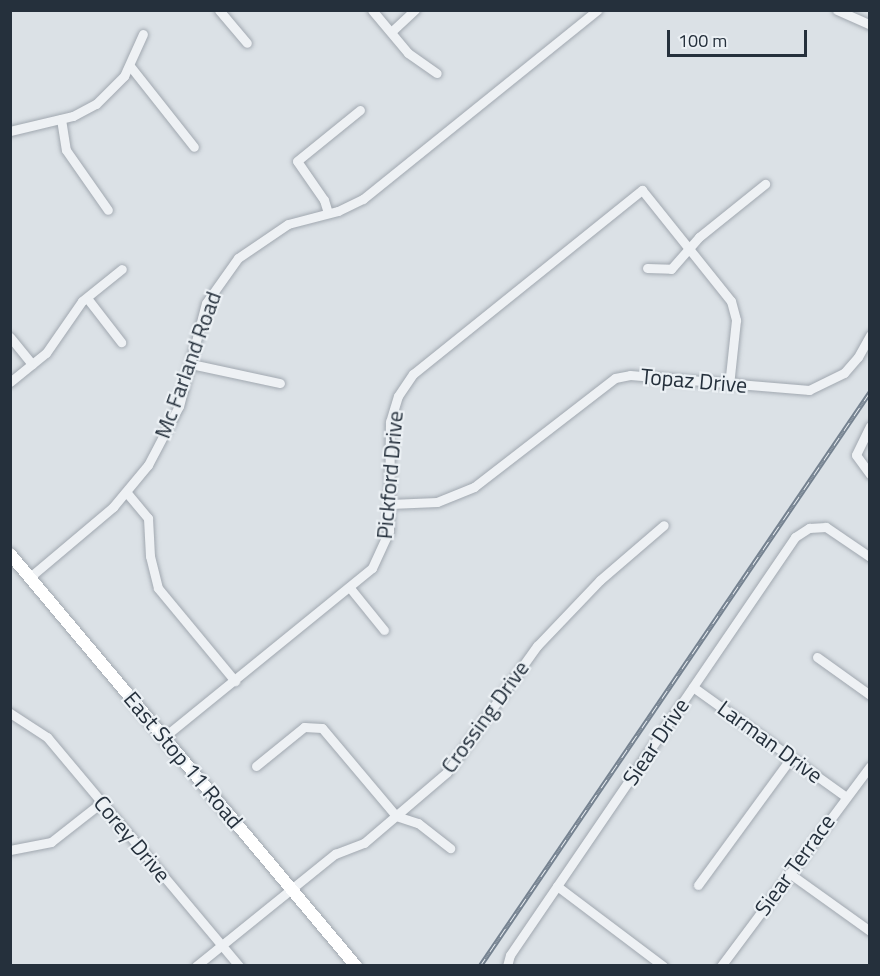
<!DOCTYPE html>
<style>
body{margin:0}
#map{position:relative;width:880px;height:976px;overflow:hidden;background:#dbe1e6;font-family:"Titillium Web",sans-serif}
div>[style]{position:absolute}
.roads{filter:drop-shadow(0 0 2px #a1a8b0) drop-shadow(0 0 2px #a1a8b0)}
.street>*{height:9px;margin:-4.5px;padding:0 4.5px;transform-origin:4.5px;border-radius:4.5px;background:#eef1f4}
.secondary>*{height:12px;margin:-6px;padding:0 6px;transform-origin:6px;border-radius:6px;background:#fff}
.rail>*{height:5px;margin-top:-2.5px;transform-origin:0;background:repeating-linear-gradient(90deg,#ebf0f4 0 9px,#758290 0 18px);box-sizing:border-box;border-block:2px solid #758290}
span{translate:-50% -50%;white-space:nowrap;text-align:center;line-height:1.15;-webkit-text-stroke:4.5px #ebf0f4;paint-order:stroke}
.street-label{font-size:22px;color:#25303c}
.frame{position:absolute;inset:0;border:12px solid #25303c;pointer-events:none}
.scale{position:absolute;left:667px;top:30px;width:140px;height:27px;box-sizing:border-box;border:3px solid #25303c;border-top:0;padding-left:8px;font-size:18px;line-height:21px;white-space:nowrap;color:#25303c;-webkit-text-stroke:4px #ebf0f4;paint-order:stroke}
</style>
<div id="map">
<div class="roads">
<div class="street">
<i style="left:219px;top:10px;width:43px;rotate:49.7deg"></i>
<i style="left:372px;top:10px;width:56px;rotate:50.1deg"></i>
<i style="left:408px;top:53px;width:35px;rotate:35deg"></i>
<i style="left:837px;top:10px;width:36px;rotate:24deg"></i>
<i style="left:391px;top:32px;width:33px;rotate:-43deg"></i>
<i style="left:130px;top:66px;width:103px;rotate:51.7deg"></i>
<i style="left:61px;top:119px;width:31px;rotate:81deg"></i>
<i style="left:66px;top:150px;width:73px;rotate:55deg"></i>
<i style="left:10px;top:131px;width:65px;rotate:-13.4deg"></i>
<i style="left:73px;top:116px;width:26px;rotate:-28deg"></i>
<i style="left:96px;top:104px;width:40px;rotate:-45deg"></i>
<i style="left:124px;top:76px;width:46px;rotate:-65.7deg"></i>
<i style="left:328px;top:213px;width:14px;rotate:-107deg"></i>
<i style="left:324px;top:200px;width:47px;rotate:-124.7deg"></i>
<i style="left:297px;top:161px;width:81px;rotate:-39deg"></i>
<i style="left:647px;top:268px;width:24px;rotate:2deg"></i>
<i style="left:671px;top:269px;width:43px;rotate:-48.8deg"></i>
<i style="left:699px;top:237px;width:85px;rotate:-38.8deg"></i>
<i style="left:87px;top:298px;width:56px;rotate:52.3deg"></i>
<i style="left:10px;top:337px;width:35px;rotate:51deg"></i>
<i style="left:191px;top:364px;width:91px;rotate:12.1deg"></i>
<i style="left:10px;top:382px;width:46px;rotate:-38.9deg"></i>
<i style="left:46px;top:353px;width:63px;rotate:-55.3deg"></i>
<i style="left:82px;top:301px;width:51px;rotate:-38.7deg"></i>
<i style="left:870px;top:426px;width:32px;rotate:116deg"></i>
<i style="left:856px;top:455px;width:24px;rotate:54deg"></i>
<i style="left:127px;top:493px;width:33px;rotate:50deg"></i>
<i style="left:148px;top:518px;width:38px;rotate:87deg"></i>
<i style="left:150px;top:556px;width:33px;rotate:76deg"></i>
<i style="left:158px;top:588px;width:121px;rotate:50.4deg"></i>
<i style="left:390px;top:504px;width:47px;rotate:-2.4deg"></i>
<i style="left:437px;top:502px;width:40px;rotate:-22deg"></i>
<i style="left:474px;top:487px;width:178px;rotate:-37.7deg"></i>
<i style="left:615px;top:378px;width:15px;rotate:-11deg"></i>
<i style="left:630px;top:375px;width:180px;rotate:4.8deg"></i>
<i style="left:809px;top:390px;width:39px;rotate:-26deg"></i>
<i style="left:844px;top:373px;width:21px;rotate:-49deg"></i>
<i style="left:858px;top:357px;width:25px;rotate:-61deg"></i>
<i style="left:30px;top:577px;width:109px;rotate:-40.1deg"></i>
<i style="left:113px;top:507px;width:55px;rotate:-50.2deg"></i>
<i style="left:148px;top:465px;width:67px;rotate:-62.3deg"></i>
<i style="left:179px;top:406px;width:106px;rotate:-75.3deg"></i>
<i style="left:206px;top:303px;width:55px;rotate:-54.6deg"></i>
<i style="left:238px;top:258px;width:60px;rotate:-34.2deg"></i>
<i style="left:288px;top:224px;width:52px;rotate:-14.6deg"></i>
<i style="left:338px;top:211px;width:28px;rotate:-26deg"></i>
<i style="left:363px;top:199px;width:301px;rotate:-38.9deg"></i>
<i style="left:350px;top:588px;width:54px;rotate:51deg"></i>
<i style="left:817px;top:657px;width:65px;rotate:35.6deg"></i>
<i style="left:693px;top:687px;width:188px;rotate:35.7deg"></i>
<i style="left:10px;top:713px;width:44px;rotate:33deg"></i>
<i style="left:47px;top:737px;width:299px;rotate:50deg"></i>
<i style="left:164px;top:737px;width:268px;rotate:-39.1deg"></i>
<i style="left:372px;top:568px;width:41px;rotate:-65.3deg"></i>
<i style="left:389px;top:531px;width:109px;rotate:-89.5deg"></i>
<i style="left:390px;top:422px;width:27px;rotate:-73deg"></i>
<i style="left:398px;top:396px;width:27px;rotate:-56deg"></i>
<i style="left:413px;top:374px;width:294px;rotate:-38.8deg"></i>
<i style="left:642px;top:190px;width:142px;rotate:51.3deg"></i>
<i style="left:731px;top:301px;width:20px;rotate:75deg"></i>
<i style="left:736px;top:320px;width:65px;rotate:96.1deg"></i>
<i style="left:256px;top:766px;width:62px;rotate:-39.1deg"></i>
<i style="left:304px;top:727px;width:18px;rotate:3deg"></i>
<i style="left:322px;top:728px;width:115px;rotate:49.9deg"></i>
<i style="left:396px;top:816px;width:23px;rotate:18deg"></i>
<i style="left:418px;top:823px;width:41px;rotate:38deg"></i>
<i style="left:10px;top:850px;width:42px;rotate:-11deg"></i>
<i style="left:51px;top:842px;width:65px;rotate:-38.1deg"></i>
<i style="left:789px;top:873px;width:100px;rotate:35.6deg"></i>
<i style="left:698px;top:885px;width:157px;rotate:-53.8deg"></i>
<i style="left:557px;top:886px;width:133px;rotate:37deg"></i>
<i style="left:196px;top:966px;width:179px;rotate:-38.9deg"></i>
<i style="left:335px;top:854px;width:31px;rotate:-21deg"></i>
<i style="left:364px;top:843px;width:109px;rotate:-40.5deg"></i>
<i style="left:447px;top:772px;width:155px;rotate:-54.5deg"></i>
<i style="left:537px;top:646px;width:91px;rotate:-46.3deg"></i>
<i style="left:600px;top:580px;width:84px;rotate:-40.7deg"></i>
<i style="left:507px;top:966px;width:11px;rotate:-75deg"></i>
<i style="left:510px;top:955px;width:506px;rotate:-55.71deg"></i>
<i style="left:795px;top:537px;width:17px;rotate:-33deg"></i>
<i style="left:809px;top:528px;width:17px;rotate:-3deg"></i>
<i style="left:826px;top:527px;width:53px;rotate:34.3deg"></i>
<i style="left:721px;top:966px;width:249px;rotate:-53.3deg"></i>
</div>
<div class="secondary">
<i style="left:10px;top:554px;width:538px;rotate:49.98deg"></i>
</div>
</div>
<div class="rail">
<i style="left:480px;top:966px;width:694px;rotate:-55.81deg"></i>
</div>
<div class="street-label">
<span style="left:188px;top:365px;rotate:-70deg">Mc Farland Road</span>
<span style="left:694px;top:381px;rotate:5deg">Topaz Drive</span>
<span style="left:390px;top:475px;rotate:-85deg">Pickford Drive</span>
<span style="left:485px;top:717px;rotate:-54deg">Crossing Drive</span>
<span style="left:656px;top:742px;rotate:-56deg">Siear Drive</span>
<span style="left:770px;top:742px;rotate:36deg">Larman Drive</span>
<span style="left:183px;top:760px;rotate:50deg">East Stop 11 Road</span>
<span style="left:132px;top:839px;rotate:50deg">Corey Drive</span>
<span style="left:795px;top:865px;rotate:-54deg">Siear Terrace</span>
</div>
<div class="frame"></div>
<div class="scale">100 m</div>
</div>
